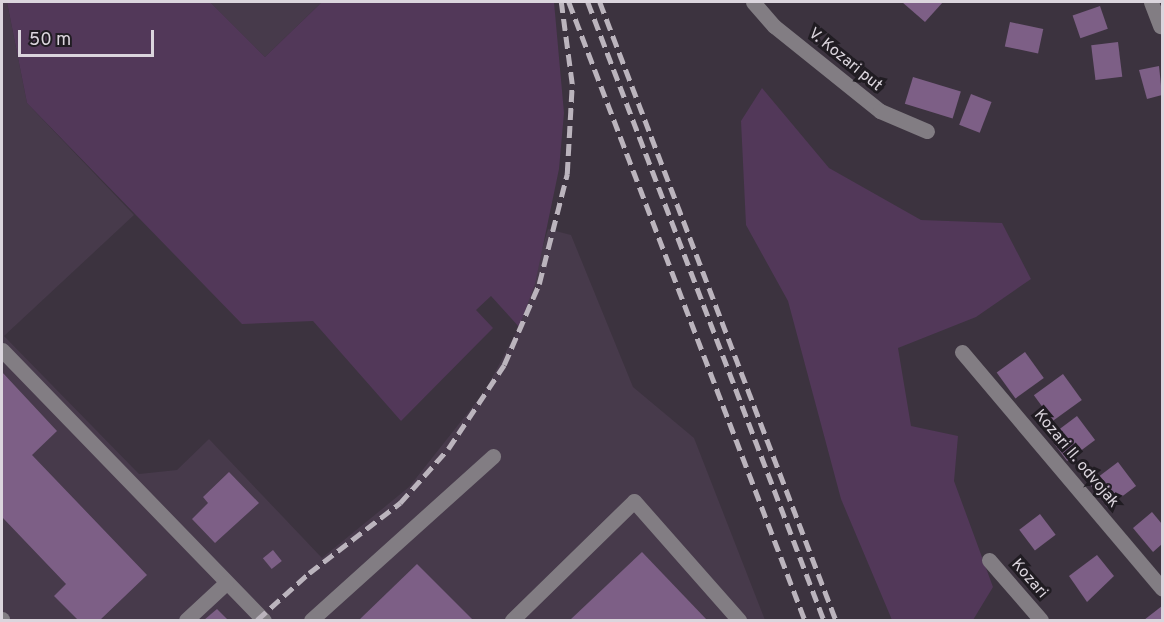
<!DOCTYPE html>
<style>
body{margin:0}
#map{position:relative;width:1164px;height:622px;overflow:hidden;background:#3c333f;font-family:Overpass,sans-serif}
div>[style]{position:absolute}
.built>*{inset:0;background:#473a4b}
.green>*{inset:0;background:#523859}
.building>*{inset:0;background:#7d5f86;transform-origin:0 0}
.minor>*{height:15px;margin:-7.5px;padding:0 7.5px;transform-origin:7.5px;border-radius:7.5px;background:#827d83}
.rail>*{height:4.5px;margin-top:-2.25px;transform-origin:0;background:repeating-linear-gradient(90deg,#bbb4bd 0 12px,transparent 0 18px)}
span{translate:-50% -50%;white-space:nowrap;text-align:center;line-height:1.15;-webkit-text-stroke:6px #201c22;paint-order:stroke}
.street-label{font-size:16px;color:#dbd5dd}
.frame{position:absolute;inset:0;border:3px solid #dbd5dd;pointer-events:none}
.scale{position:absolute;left:18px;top:30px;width:136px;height:27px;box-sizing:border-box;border:3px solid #dbd5dd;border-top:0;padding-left:8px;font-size:18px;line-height:21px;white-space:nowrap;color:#dbd5dd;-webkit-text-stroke:4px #201c22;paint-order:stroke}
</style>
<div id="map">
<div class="built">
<i style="clip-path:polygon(2px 2px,7px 2px,27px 103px,134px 215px,4px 336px,139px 474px,177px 470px,209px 439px,322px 558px,409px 487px,485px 391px,519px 327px,548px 229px,571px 235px,633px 387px,694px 438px,765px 620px,2px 620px)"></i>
<i style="clip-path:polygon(210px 2px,322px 2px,265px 57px)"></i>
</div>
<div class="green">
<i style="clip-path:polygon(7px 2px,210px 2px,265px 57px,322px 2px,554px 2px,564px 113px,559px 169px,535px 284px,519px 327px,491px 296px,476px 310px,493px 328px,401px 421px,313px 321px,242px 324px,27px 103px)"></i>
<i style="clip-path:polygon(762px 88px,829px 168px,921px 220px,1002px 223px,1031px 279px,976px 317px,898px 348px,911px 426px,958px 436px,954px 481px,993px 587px,973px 620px,892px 620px,841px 499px,788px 301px,746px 225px,741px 121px)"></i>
</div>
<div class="building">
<i style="clip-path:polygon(902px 2px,943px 2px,925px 22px)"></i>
<i style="left:1100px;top:6px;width:24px;height:29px;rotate:71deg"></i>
<i style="left:1010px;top:22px;width:34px;height:25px;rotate:12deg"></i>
<i style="left:1118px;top:42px;width:35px;height:27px;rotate:83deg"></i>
<i style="clip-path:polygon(1159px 66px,1162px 95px,1147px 99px,1139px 70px)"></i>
<i style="left:913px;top:77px;width:50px;height:28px;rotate:17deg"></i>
<i style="left:971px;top:94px;width:22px;height:33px;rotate:21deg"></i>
<i style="left:1025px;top:352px;width:32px;height:35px;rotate:54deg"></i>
<i style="clip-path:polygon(2px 372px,57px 431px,32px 455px,147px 575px,100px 620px,78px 620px,54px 596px,66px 584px,2px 517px)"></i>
<i style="left:1063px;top:374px;width:32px;height:36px;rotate:54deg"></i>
<i style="left:1077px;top:416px;width:30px;height:35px;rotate:53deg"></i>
<i style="left:1118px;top:462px;width:30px;height:36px;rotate:53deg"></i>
<i style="clip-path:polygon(229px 472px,259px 503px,215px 543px,192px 519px,208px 503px,203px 497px)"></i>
<i style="clip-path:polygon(1152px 512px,1162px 524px,1162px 544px,1153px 552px,1133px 528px)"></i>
<i style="left:1040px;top:514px;width:26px;height:26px;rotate:53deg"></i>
<i style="left:273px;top:550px;width:14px;height:13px;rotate:51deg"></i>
<i style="clip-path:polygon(642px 552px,707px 620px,570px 620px)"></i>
<i style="clip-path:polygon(1097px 555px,1114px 576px,1087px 602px,1069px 576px)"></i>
<i style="clip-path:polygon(417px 564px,473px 620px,359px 620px)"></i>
<i style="clip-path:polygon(1162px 606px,1162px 620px,1144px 620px)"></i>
<i style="clip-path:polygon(217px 609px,228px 620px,204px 620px)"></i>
</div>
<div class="minor">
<i style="left:753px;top:2px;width:32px;rotate:49deg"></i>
<i style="left:774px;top:26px;width:136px;rotate:38.7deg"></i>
<i style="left:880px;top:111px;width:51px;rotate:23.1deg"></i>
<i style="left:1151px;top:2px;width:26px;rotate:69deg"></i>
<i style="left:2px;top:350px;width:376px;rotate:45.9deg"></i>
<i style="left:962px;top:352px;width:310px;rotate:49.8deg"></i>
<i style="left:989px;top:560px;width:79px;rotate:49.1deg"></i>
<i style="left:2px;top:619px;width:1px;rotate:90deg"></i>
<i style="left:186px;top:620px;width:54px;rotate:-42.8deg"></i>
<i style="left:311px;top:620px;width:245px;rotate:-42deg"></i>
<i style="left:512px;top:620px;width:170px;rotate:-44.3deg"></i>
<i style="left:634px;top:501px;width:159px;rotate:48.6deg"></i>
</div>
<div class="rail">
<i style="left:569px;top:2px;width:662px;rotate:69.1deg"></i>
<i style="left:588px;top:2px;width:662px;rotate:69.1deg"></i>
<i style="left:600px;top:2px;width:662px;rotate:69.1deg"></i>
<i style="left:257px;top:620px;width:70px;rotate:-42.1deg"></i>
<i style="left:309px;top:573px;width:115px;rotate:-37.6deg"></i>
<i style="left:400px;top:503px;width:72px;rotate:-48.4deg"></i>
<i style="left:448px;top:449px;width:101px;rotate:-56.3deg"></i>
<i style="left:504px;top:365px;width:88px;rotate:-66.6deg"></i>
<i style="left:539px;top:284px;width:114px;rotate:-75.7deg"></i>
<i style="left:567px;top:174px;width:90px;rotate:-86.8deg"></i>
<i style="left:572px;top:84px;width:83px;rotate:-97.6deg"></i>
</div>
<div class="street-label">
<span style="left:845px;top:60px;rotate:39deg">V. Kozari put</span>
<span style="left:1076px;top:459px;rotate:50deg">Kozari II. odvojak</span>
<span style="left:1029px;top:579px;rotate:49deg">Kozari</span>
</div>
<div class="frame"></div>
<div class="scale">50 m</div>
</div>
